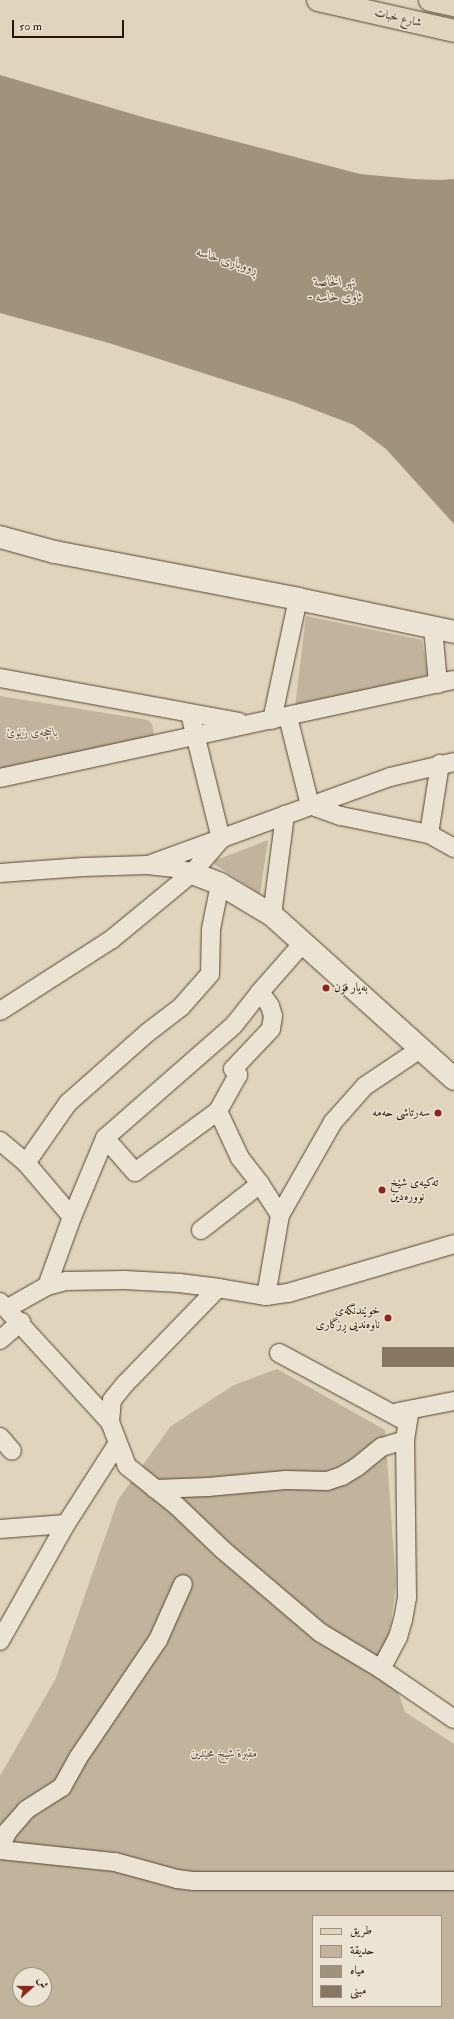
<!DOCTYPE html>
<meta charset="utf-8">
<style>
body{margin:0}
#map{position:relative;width:454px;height:2019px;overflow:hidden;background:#e0d4bc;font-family:"IM FELL Double Pica",Amiri,serif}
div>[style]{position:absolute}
.green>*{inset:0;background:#c1b39c}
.water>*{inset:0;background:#a1927c}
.building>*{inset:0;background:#877762;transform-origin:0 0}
.roads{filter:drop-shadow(0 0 1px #55432f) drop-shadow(0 0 1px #55432f)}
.street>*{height:18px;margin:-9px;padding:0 9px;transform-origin:9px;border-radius:9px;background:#ebe3d3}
.secondary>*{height:22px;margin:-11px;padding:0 11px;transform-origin:11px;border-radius:11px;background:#ebe3d3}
.primary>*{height:22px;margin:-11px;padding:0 11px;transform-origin:11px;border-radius:11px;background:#e0d4bc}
.dots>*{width:11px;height:11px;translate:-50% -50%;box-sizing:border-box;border:2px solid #ebe3d3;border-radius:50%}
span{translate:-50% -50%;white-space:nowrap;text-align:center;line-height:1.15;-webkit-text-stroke:3px #ebe3d3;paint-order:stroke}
.street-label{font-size:12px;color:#271300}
.park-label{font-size:12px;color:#5d4b37;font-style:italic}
.poi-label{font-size:12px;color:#271300}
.left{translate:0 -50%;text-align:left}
.right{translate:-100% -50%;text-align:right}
.water-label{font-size:13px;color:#584632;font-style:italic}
.legend{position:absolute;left:312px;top:1915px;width:130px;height:92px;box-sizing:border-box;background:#ebe3d3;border:1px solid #9d907f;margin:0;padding:5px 7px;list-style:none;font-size:12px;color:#271300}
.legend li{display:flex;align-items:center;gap:8px;height:20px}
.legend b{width:20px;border:1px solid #9d907f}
.north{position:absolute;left:12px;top:1967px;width:40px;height:40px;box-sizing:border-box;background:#ebe3d3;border:1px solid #9d907f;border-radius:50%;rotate:69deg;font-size:11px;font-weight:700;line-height:16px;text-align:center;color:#271300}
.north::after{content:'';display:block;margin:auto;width:14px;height:18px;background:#8f2418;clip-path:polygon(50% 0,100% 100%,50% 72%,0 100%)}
.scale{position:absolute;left:12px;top:20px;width:112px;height:18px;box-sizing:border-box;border:2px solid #271300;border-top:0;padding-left:5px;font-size:12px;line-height:14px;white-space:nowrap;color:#271300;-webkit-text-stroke:3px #ebe3d3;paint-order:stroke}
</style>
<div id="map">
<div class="green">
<i style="clip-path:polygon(306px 616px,422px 640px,428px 675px,297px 708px,295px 707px)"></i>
<i style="clip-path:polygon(0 696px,148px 720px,152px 724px,154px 735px,151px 740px,0 773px)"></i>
<i style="clip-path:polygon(268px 840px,260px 894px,211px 862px)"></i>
<i style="clip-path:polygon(evenodd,277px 1369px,385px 1430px,396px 1585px,391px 1624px,384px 1651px,405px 1712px,454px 1744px,454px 2019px,0 2019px,0 1776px,56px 1678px,118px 1500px,170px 1427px,234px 1385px,277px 1369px,313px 1916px,441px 1916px,441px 2006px,313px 2006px,313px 1916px,277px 1369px,20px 1975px,44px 1975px,44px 1999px,20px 1999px,20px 1975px)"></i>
</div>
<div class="water">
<i style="clip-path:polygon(0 75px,146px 118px,360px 174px,413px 179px,441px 180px,454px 179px,454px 524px,386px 449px,354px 425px,294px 402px,109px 343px,0 313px)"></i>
</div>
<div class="building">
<i style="left:454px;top:1347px;width:20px;height:72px;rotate:90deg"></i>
</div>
<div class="roads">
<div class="street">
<i style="left:433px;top:627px;width:57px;rotate:85deg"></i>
<i style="left:0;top:678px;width:243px;rotate:10.4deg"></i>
<i style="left:288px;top:717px;width:91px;rotate:76deg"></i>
<i style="left:310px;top:805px;width:33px;rotate:20deg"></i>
<i style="left:341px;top:816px;width:90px;rotate:11.6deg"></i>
<i style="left:429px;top:834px;width:29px;rotate:29deg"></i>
<i style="left:272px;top:720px;width:124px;rotate:-77.9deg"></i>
<i style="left:0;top:778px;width:464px;rotate:-12.2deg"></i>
<i style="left:429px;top:834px;width:71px;rotate:-81.1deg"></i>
<i style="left:151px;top:864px;width:254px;rotate:-20deg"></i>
<i style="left:390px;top:777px;width:66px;rotate:-13.2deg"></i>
<i style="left:0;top:873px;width:83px;rotate:-4.1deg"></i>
<i style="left:83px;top:867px;width:64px;rotate:-1.8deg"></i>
<i style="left:147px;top:865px;width:28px;rotate:6deg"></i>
<i style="left:175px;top:868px;width:18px;rotate:16deg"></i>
<i style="left:192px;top:873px;width:45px;rotate:-49.5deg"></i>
<i style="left:221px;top:839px;width:129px;rotate:-103.9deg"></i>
<i style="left:272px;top:915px;width:101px;rotate:-82.6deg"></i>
<i style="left:260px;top:992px;width:17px;rotate:54deg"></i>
<i style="left:270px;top:1006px;width:10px;rotate:73deg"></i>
<i style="left:273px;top:1016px;width:13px;rotate:99deg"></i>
<i style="left:271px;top:1029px;width:55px;rotate:133.5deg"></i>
<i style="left:233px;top:1069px;width:8px;rotate:50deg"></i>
<i style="left:238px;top:1075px;width:41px;rotate:119.1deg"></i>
<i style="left:218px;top:1111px;width:103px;rotate:143.7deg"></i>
<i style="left:135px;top:1172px;width:45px;rotate:-131.4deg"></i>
<i style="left:105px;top:1138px;width:171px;rotate:-41.2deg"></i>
<i style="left:234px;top:1025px;width:42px;rotate:-51.8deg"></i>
<i style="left:260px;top:992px;width:65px;rotate:-48.7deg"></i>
<i style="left:0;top:1011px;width:133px;rotate:-32.7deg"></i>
<i style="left:112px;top:939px;width:104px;rotate:-39.5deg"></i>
<i style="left:218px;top:1111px;width:52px;rotate:64.9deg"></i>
<i style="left:240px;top:1158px;width:33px;rotate:52deg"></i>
<i style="left:260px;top:1184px;width:37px;rotate:57deg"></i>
<i style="left:0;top:1141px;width:34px;rotate:40deg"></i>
<i style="left:72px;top:1217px;width:71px;rotate:-130.4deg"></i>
<i style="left:26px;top:1163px;width:73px;rotate:-55deg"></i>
<i style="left:68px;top:1103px;width:106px;rotate:-41.5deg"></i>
<i style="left:147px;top:1033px;width:43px;rotate:-37.4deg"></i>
<i style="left:181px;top:1007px;width:44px;rotate:-48.7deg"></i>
<i style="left:210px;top:974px;width:45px;rotate:-88.7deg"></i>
<i style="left:211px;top:929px;width:46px;rotate:-78.7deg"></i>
<i style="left:201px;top:1230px;width:75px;rotate:-37.9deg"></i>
<i style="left:47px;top:1286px;width:73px;rotate:-70.1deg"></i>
<i style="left:72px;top:1217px;width:86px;rotate:-67.3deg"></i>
<i style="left:266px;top:1296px;width:82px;rotate:-80.2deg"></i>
<i style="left:280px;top:1215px;width:107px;rotate:-60.3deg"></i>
<i style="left:333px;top:1122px;width:48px;rotate:-48.4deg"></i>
<i style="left:365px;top:1086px;width:66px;rotate:-33.9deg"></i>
<i style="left:0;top:1302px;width:163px;rotate:47.5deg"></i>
<i style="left:110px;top:1422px;width:22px;rotate:-85deg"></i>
<i style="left:112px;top:1400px;width:22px;rotate:-51deg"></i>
<i style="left:126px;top:1383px;width:132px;rotate:-45.9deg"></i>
<i style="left:218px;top:1288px;width:49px;rotate:9.5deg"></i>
<i style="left:266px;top:1296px;width:22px;rotate:-8deg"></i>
<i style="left:288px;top:1293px;width:173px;rotate:-16.4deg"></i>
<i style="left:8px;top:1308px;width:45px;rotate:-29.4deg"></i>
<i style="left:47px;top:1286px;width:20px;rotate:-15deg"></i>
<i style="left:66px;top:1281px;width:59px;rotate:-1deg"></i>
<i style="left:125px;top:1280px;width:54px;rotate:3.2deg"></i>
<i style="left:179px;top:1283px;width:39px;rotate:7deg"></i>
<i style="left:0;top:1340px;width:28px;rotate:-41deg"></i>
<i style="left:279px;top:1353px;width:145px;rotate:28.3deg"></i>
<i style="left:398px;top:1412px;width:57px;rotate:-11.1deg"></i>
<i style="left:110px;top:1422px;width:47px;rotate:68.9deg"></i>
<i style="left:127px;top:1466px;width:64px;rotate:38.7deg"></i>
<i style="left:177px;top:1506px;width:64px;rotate:43.7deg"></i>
<i style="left:223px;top:1550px;width:128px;rotate:40.3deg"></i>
<i style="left:321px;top:1633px;width:70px;rotate:31deg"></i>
<i style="left:381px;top:1669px;width:88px;rotate:34.4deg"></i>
<i style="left:0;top:1437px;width:18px;rotate:49deg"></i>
<i style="left:155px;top:1489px;width:53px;rotate:-2.2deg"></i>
<i style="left:208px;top:1487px;width:78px;rotate:-5.1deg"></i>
<i style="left:286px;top:1480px;width:41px;rotate:1.4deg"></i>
<i style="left:327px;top:1481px;width:16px;rotate:-18deg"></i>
<i style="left:342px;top:1476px;width:17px;rotate:-31deg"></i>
<i style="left:357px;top:1467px;width:32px;rotate:-39deg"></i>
<i style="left:382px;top:1447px;width:24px;rotate:-17deg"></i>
<i style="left:0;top:1529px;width:66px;rotate:-4.3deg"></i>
<i style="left:66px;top:1524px;width:96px;rotate:-57.3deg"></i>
<i style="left:0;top:1641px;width:134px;rotate:-60.6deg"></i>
<i style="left:381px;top:1669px;width:36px;rotate:-62deg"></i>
<i style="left:398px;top:1637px;width:18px;rotate:-74deg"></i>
<i style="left:403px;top:1620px;width:22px;rotate:-80deg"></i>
<i style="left:407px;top:1598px;width:158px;rotate:-90.7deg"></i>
<i style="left:405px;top:1440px;width:30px;rotate:-81deg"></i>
<i style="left:0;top:1848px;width:19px;rotate:-65deg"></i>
<i style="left:8px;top:1831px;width:28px;rotate:-49deg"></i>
<i style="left:26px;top:1810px;width:43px;rotate:-32.6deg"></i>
<i style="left:62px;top:1787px;width:33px;rotate:-61deg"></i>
<i style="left:78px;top:1758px;width:143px;rotate:-55.9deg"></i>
<i style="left:158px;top:1640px;width:61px;rotate:-65.9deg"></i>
<i style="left:0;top:1850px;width:116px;rotate:6deg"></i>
<i style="left:115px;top:1862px;width:64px;rotate:15.3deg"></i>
<i style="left:177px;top:1879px;width:17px;rotate:7deg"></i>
<i style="left:194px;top:1881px;width:260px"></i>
</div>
<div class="secondary">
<i style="left:0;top:537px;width:57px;rotate:15.3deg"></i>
<i style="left:55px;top:552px;width:248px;rotate:10.9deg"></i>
<i style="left:298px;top:599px;width:159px;rotate:11.9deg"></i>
<i style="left:192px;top:873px;width:30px;rotate:21deg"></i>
<i style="left:220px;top:884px;width:61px;rotate:30.8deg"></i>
<i style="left:272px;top:915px;width:245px;rotate:42deg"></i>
</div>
<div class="primary">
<i style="left:318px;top:0;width:139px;rotate:12.8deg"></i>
<i style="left:430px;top:0;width:25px;rotate:12deg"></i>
</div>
</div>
<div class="dots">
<i style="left:326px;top:988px;background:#8f2418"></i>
<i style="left:438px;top:1113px;background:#8f2418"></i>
<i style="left:382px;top:1190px;background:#8f2418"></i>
<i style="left:388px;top:1318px;background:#8f2418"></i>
</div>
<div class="street-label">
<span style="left:398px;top:18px;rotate:13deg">شارع خبات</span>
</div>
<div class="park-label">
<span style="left:32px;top:733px">باخچەی زێوێ</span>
<span style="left:224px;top:1754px">مقبرة شيخ محێدین</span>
</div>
<div class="poi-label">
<span class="left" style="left:334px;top:988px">بەیار فۆن</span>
<span class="right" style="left:430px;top:1113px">سەرتاشی حەمە</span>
<span class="left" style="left:390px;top:1190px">تەکیەی شێخ<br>نوورەدین</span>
<span class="right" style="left:380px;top:1318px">خوێندنگەی<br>ناوەندیی ڕزگاری</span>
</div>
<div class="water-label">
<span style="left:227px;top:261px;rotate:17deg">ڕووباری خاسە</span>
<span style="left:335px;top:290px">نهر الخاصة<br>- ئاوی خاسە</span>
</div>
<ul class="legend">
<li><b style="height:5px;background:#e0d4bc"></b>طريق</li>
<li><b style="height:11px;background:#c1b39c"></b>حديقة</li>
<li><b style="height:11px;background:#a1927c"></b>مياه</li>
<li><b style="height:11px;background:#877762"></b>مبنى</li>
</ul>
<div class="north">ش</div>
<div class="scale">50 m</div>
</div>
